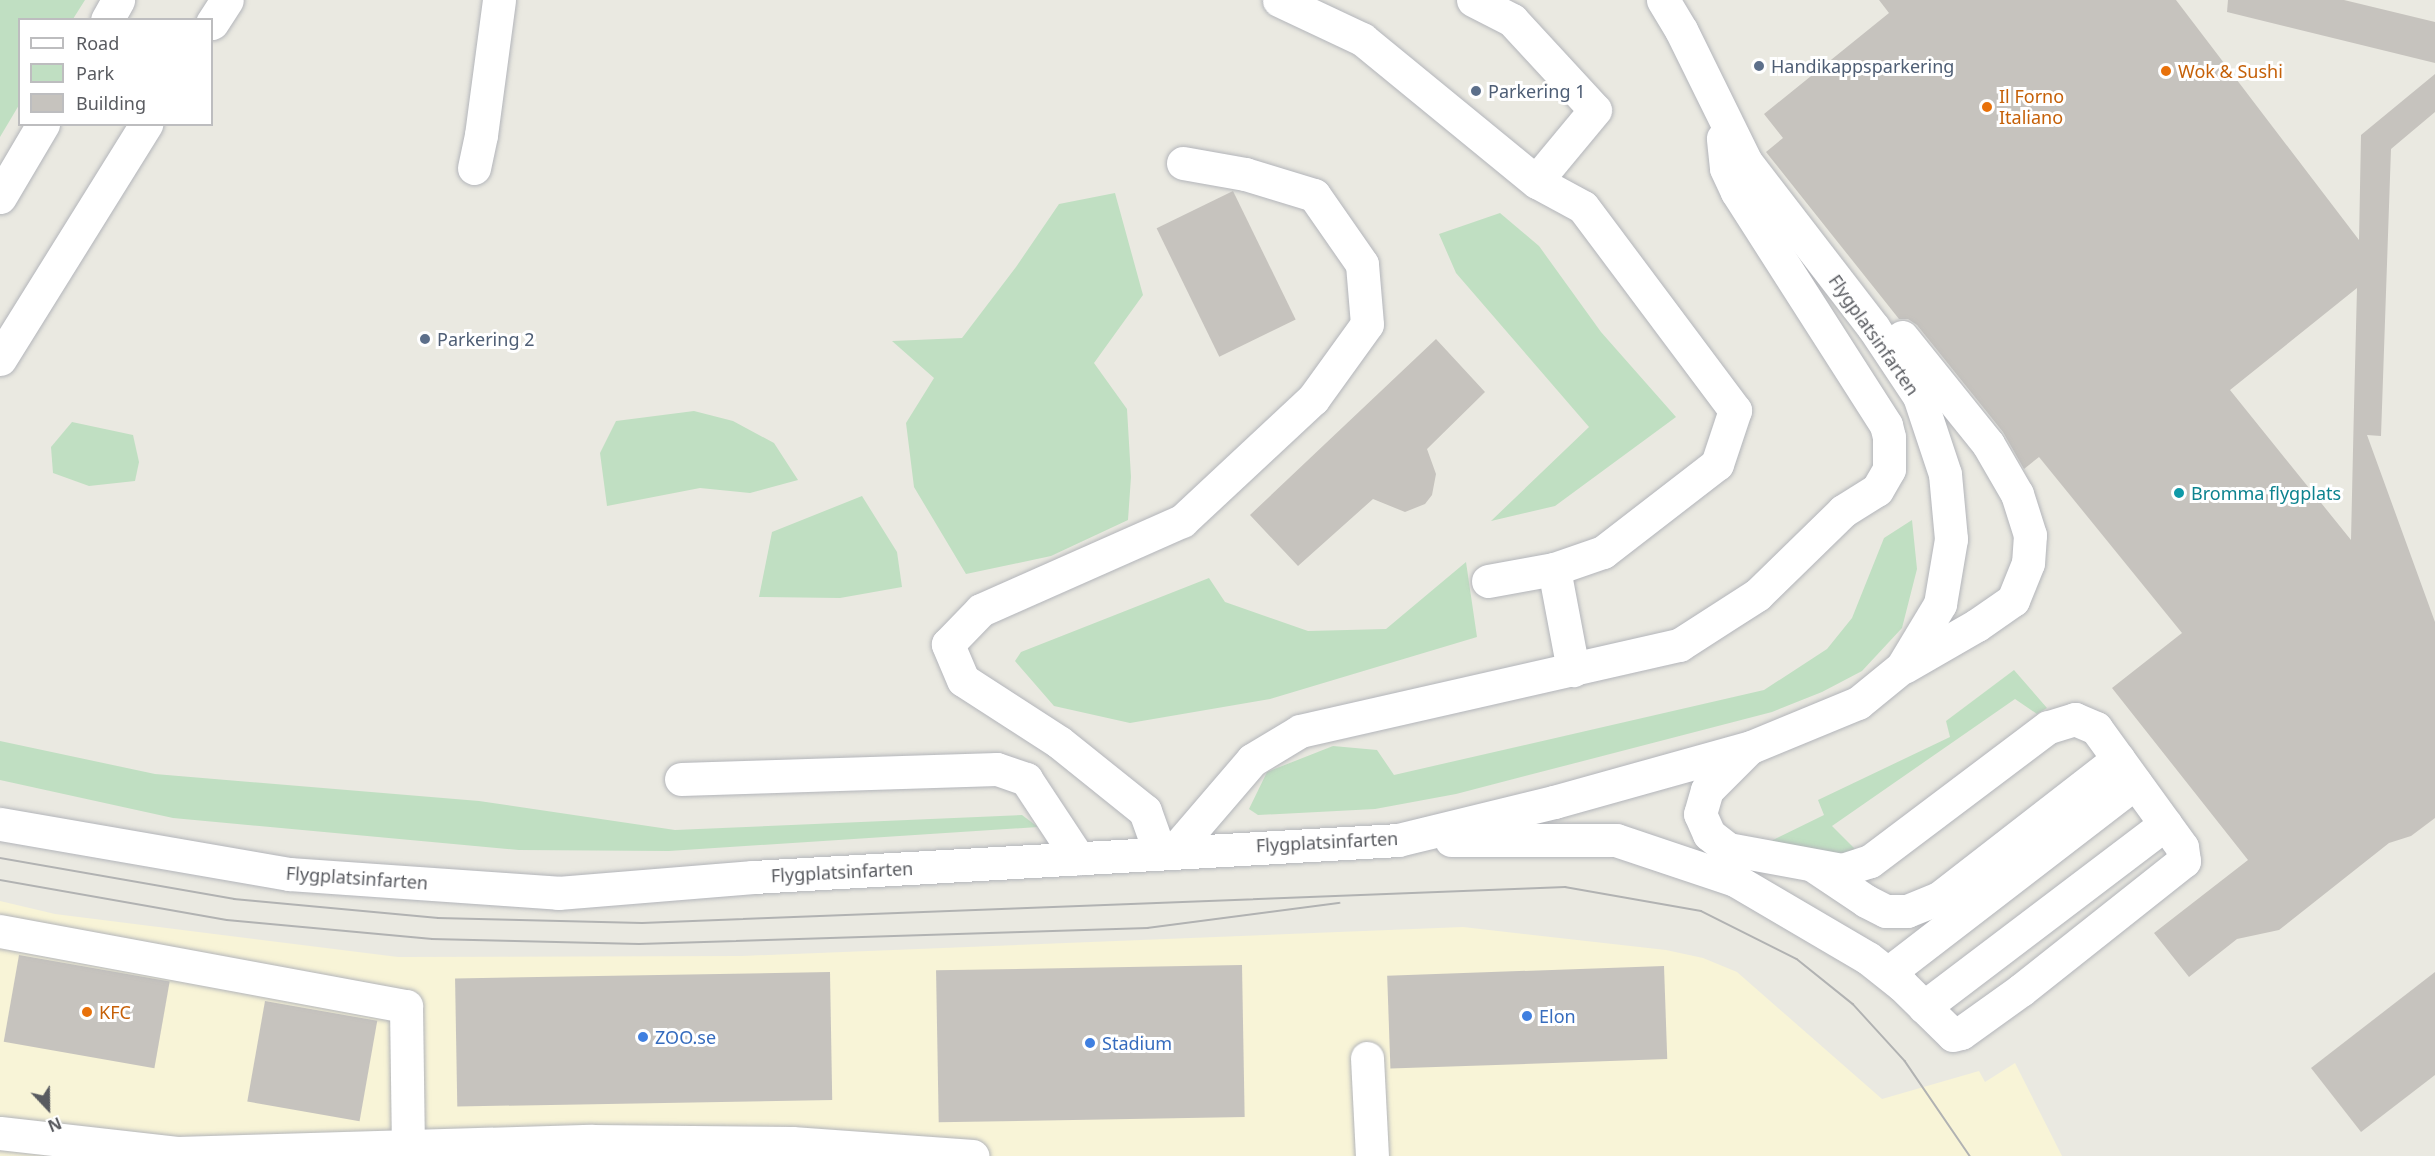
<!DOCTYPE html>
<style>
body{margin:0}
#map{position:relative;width:2435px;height:1156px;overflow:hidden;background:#eae9e1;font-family:"Noto Sans",sans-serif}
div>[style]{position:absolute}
.commercial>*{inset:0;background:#f8f4d7}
.green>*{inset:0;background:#c0dfc2}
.building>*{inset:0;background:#c6c3be;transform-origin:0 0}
.roads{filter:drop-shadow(0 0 2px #b3b5ba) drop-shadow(0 0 2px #b3b5ba)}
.minor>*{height:33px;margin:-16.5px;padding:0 16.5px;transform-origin:16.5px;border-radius:16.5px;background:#fff}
.tram>*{height:1.5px;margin:-0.75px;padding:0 0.75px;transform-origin:0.75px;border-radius:0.75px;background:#b1b2b2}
.dots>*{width:16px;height:16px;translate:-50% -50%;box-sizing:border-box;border:3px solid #fff;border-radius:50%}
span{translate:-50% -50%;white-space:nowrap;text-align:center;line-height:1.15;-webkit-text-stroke:6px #fff;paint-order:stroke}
.service-label{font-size:18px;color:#4e5e75}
.left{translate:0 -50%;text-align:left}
.food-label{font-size:18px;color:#c56008}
.street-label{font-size:18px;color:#595b60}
.culture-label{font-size:18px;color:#0d838f}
.shop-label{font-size:18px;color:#366cbe}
.legend{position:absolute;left:18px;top:18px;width:195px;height:108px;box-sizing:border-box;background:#fff;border:2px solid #bdbdbf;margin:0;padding:8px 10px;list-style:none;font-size:18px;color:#595b60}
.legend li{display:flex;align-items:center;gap:12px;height:30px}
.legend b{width:30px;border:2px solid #bdbdbf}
.north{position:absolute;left:18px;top:1078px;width:60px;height:60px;-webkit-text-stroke:4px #fff;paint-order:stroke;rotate:158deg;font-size:16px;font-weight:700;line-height:24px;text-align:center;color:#595b60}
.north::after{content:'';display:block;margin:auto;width:21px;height:27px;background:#595b60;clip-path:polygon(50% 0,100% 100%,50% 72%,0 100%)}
</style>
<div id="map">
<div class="commercial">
<i style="clip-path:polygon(0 901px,55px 914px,398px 957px,742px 956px,1463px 927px,1666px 950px,1703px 958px,1737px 972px,1882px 1099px,1979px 1071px,1985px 1082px,2015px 1063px,2062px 1156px,0 1156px)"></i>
</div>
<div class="green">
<i style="clip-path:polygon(0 0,85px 0,73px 19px,20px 20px,19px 105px,0 137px)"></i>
<i style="clip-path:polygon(1115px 193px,1143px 295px,1094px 363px,1127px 409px,1131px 477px,1128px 520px,1051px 556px,966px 574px,914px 487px,906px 423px,934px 378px,892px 341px,962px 338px,1016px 267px,1059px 204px)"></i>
<i style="clip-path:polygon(1500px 213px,1539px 246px,1601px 332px,1676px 417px,1555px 506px,1491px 521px,1589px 427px,1456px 273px,1439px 234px)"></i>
<i style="clip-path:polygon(694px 411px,733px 421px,774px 443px,798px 480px,750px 493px,700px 488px,607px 506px,600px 453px,616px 421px)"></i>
<i style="clip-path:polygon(72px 422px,133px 435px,139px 462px,135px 481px,89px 486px,53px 473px,51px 447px)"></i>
<i style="clip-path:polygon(862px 496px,897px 552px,902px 587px,840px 598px,759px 597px,772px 532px)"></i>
<i style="clip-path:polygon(1912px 520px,1917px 569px,1902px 628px,1862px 671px,1822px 692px,1772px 712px,1456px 794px,1375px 809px,1258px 815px,1249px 809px,1267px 772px,1333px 746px,1377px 750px,1394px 775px,1764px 690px,1827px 649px,1852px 618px,1884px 538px)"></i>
<i style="clip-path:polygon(1466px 562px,1477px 637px,1270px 699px,1130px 723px,1054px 706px,1015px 661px,1021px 652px,1209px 578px,1225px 602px,1308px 631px,1386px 629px)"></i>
<i style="clip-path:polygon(2014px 670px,2047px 708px,2037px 714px,2015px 699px,1832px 826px,1858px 852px,1844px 860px,1767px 843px,1824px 815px,1818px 800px,1950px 737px,1946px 721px)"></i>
<i style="clip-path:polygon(0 741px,155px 774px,479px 801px,675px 830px,1022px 815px,1038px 827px,669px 851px,519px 850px,173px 818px,0 780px)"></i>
</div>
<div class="building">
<i style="clip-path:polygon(evenodd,1879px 0,2176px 0,2359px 240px,2361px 135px,2435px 74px,2435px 112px,2391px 149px,2381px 436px,2367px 435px,2435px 622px,2435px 818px,2411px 836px,2389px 843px,2279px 930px,2237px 939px,2189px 977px,2154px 933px,2248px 860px,2112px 688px,2182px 633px,2039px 457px,2024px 469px,2003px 432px,1917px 325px,1908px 319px,1899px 319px,1766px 152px,1783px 138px,1764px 114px,1889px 13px,1879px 0,2357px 288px,2354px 406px,2351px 540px,2230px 390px,2357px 288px)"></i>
<i style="clip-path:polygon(2228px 0,2344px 0,2435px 22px,2435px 63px,2227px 12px)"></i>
<i style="left:1233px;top:191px;width:143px;height:85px;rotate:64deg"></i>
<i style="clip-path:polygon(1436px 339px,1485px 392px,1427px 449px,1436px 474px,1432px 495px,1425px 504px,1405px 512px,1373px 499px,1298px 566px,1250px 515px)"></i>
<i style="left:19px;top:955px;width:153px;height:88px;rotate:10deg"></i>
<i style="left:1242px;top:965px;width:152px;height:306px;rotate:89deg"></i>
<i style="left:1664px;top:966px;width:93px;height:277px;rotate:88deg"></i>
<i style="left:830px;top:972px;width:128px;height:375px;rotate:89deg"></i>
<i style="clip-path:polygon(2435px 972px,2435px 1075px,2361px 1132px,2311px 1068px)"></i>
<i style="left:265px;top:1001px;width:114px;height:102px;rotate:10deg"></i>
</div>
<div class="roads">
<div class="minor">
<i style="left:1279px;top:0;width:92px;rotate:25.2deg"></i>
<i style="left:1362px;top:39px;width:226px;rotate:39.3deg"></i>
<i style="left:1537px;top:182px;width:52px;rotate:28.5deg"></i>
<i style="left:1583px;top:207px;width:254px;rotate:53.2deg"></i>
<i style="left:1735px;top:410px;width:57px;rotate:108.4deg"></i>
<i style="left:1717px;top:464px;width:144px;rotate:142.3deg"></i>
<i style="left:1603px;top:552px;width:52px;rotate:160.9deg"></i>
<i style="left:1554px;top:569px;width:103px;rotate:79.3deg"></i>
<i style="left:1473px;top:0;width:44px;rotate:27.1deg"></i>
<i style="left:1512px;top:20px;width:122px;rotate:47.3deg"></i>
<i style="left:1595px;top:110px;width:92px;rotate:129.7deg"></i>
<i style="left:107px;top:20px;width:23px;rotate:-61deg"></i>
<i style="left:212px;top:23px;width:27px;rotate:-57deg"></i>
<i style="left:474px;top:168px;width:34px;rotate:-78deg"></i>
<i style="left:481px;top:135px;width:136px;rotate:-82.4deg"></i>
<i style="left:0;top:197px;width:85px;rotate:-59.5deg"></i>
<i style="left:1902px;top:337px;width:137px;rotate:51.2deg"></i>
<i style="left:1988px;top:444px;width:58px;rotate:59.9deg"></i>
<i style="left:2017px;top:494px;width:43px;rotate:72.4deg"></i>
<i style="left:2030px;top:535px;width:28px;rotate:94deg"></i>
<i style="left:2028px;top:563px;width:40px;rotate:112deg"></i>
<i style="left:2013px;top:600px;width:44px;rotate:145.2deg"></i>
<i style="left:1977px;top:625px;width:84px;rotate:150.1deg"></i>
<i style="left:0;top:359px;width:277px;rotate:-58.1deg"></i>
<i style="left:1488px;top:581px;width:67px;rotate:-10.3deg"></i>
<i style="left:681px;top:779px;width:316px;rotate:-1.8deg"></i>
<i style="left:997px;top:769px;width:31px;rotate:19deg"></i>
<i style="left:1026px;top:779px;width:95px;rotate:56.6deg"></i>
<i style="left:0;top:824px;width:293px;rotate:9.8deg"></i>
<i style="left:289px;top:874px;width:270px;rotate:4deg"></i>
<i style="left:558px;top:893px;width:196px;rotate:-4.7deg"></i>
<i style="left:753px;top:877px;width:646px;rotate:-3.28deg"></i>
<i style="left:1398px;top:840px;width:161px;rotate:-13.7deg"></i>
<i style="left:1554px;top:802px;width:205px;rotate:-15.6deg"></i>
<i style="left:1751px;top:747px;width:116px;rotate:-22.4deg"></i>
<i style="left:1858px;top:703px;width:57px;rotate:-39.3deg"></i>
<i style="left:1902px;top:667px;width:74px;rotate:-58.9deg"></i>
<i style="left:1940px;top:604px;width:66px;rotate:-80.4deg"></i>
<i style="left:1951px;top:539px;width:65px;rotate:-95.3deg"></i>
<i style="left:1945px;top:474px;width:82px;rotate:-108.4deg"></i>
<i style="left:1919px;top:396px;width:83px;rotate:-123.7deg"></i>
<i style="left:1873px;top:327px;width:208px;rotate:-127.6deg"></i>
<i style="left:1746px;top:162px;width:147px;rotate:-116.2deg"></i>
<i style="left:1681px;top:30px;width:35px;rotate:-121deg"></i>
<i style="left:1451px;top:840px;width:165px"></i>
<i style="left:1616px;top:840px;width:126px;rotate:18.6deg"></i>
<i style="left:1735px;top:880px;width:154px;rotate:30.4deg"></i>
<i style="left:1868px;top:958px;width:43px;rotate:38.5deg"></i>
<i style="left:1902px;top:985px;width:71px;rotate:44.4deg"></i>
<i style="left:1953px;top:1035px;width:8px;rotate:-14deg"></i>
<i style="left:1961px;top:1033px;width:74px;rotate:-35.6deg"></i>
<i style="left:2021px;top:990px;width:208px;rotate:-38.4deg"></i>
<i style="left:2184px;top:861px;width:14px;rotate:-98deg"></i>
<i style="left:2182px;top:847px;width:147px;rotate:-125.9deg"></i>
<i style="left:2096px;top:728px;width:23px;rotate:-157deg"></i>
<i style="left:2075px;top:719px;width:28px;rotate:163deg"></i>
<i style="left:2048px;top:727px;width:223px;rotate:143deg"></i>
<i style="left:1870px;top:861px;width:29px;rotate:162deg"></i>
<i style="left:1842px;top:870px;width:116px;rotate:-169.6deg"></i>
<i style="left:1728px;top:849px;width:24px;rotate:-142deg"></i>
<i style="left:1709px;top:834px;width:22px;rotate:-114deg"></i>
<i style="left:1700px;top:814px;width:25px;rotate:-74deg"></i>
<i style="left:1707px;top:790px;width:58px;rotate:-45deg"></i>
<i style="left:1174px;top:851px;width:120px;rotate:-49.4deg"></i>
<i style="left:1252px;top:760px;width:56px;rotate:-31.1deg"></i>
<i style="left:1300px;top:731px;width:389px;rotate:-12.8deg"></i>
<i style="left:1679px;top:645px;width:93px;rotate:-32.7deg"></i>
<i style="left:1757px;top:595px;width:120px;rotate:-44.3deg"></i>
<i style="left:1843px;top:511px;width:40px;rotate:-32deg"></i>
<i style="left:1877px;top:490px;width:24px;rotate:-60deg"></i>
<i style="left:1889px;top:469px;width:32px;rotate:-90deg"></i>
<i style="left:1889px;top:437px;width:12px;rotate:-104deg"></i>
<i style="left:1886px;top:425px;width:277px;rotate:-122.6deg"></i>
<i style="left:1737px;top:192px;width:26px;rotate:-115deg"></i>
<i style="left:1726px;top:168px;width:30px;rotate:-96deg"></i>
<i style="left:1160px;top:853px;width:45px;rotate:-109.7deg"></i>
<i style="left:1145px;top:811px;width:110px;rotate:-141.3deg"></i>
<i style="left:1059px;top:742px;width:114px;rotate:-147.1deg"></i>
<i style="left:963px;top:680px;width:39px;rotate:-113deg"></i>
<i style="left:948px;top:644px;width:47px;rotate:-45.9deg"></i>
<i style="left:981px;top:610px;width:220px;rotate:-23.9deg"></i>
<i style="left:1182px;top:521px;width:179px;rotate:-43deg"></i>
<i style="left:1313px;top:399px;width:92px;rotate:-54.2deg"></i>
<i style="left:1367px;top:324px;width:60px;rotate:-94.8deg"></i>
<i style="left:1362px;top:264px;width:84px;rotate:-124.8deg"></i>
<i style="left:1314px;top:195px;width:72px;rotate:-163.1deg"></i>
<i style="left:1245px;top:174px;width:63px;rotate:-169.9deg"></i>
<i style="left:1814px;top:866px;width:63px;rotate:33.9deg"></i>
<i style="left:1866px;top:901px;width:22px;rotate:27deg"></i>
<i style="left:1886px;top:911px;width:21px"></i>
<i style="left:1907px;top:911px;width:35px;rotate:-22deg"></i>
<i style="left:1939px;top:898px;width:227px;rotate:-37.8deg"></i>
<i style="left:0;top:931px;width:413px;rotate:10.5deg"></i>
<i style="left:406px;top:1006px;width:140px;rotate:89.2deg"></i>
<i style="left:1888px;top:973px;width:312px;rotate:-37.6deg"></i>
<i style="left:1924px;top:1007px;width:303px;rotate:-37.2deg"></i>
<i style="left:1367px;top:1058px;width:98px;rotate:87.1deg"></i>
<i style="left:0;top:1133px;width:178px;rotate:6.4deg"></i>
<i style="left:177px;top:1153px;width:415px;rotate:-1.7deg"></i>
<i style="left:592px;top:1141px;width:200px;rotate:0.6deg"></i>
<i style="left:792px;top:1143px;width:181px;rotate:4.1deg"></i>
</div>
</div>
<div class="tram">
<i style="left:0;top:858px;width:238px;rotate:9.9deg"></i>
<i style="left:234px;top:899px;width:205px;rotate:5.3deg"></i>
<i style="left:438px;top:918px;width:204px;rotate:1.4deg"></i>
<i style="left:642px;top:923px;width:924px;rotate:-2.23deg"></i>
<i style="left:1565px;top:887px;width:138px;rotate:10deg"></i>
<i style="left:1701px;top:911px;width:107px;rotate:26.6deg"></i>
<i style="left:1797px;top:959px;width:72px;rotate:38.8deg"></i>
<i style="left:1853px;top:1004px;width:77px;rotate:47.6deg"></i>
<i style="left:1905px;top:1061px;width:115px;rotate:55.6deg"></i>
<i style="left:0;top:880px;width:230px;rotate:10deg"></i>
<i style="left:227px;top:920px;width:206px;rotate:5.3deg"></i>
<i style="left:432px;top:939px;width:207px;rotate:1.4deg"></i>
<i style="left:639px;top:944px;width:509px;rotate:-1.8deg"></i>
<i style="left:1148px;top:928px;width:193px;rotate:-7.5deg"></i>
</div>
<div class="dots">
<i style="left:1759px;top:66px;background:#5c6f8a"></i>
<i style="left:2166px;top:71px;background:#e8710a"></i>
<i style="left:1476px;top:91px;background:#5c6f8a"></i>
<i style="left:1987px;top:107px;background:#e8710a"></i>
<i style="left:425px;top:339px;background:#5c6f8a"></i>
<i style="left:2179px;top:493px;background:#0f9aa8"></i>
<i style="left:87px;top:1012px;background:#e8710a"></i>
<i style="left:1527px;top:1016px;background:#3f7fe0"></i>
<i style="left:643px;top:1037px;background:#3f7fe0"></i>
<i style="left:1090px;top:1043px;background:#3f7fe0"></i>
</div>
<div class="service-label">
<span class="left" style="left:1771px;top:66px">Handikappsparkering</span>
<span class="left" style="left:1488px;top:91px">Parkering 1</span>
<span class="left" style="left:437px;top:339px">Parkering 2</span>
</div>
<div class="food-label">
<span class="left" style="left:2178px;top:71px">Wok &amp; Sushi</span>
<span class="left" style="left:1999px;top:107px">Il Forno<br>Italiano</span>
<span class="left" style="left:99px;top:1012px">KFC</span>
</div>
<div class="street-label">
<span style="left:1874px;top:335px;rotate:55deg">Flygplatsinfarten</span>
<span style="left:1327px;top:842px;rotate:-3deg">Flygplatsinfarten</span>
<span style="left:842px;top:872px;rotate:-3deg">Flygplatsinfarten</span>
<span style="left:357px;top:878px;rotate:4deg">Flygplatsinfarten</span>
</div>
<div class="culture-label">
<span class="left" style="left:2191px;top:493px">Bromma flygplats</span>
</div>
<div class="shop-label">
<span class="left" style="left:1539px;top:1016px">Elon</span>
<span class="left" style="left:655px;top:1037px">ZOO.se</span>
<span class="left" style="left:1102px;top:1043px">Stadium</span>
</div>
<ul class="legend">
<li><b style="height:8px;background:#fff"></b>Road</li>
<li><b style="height:16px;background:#c0dfc2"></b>Park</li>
<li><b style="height:16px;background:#c6c3be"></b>Building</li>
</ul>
<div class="north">N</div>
</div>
